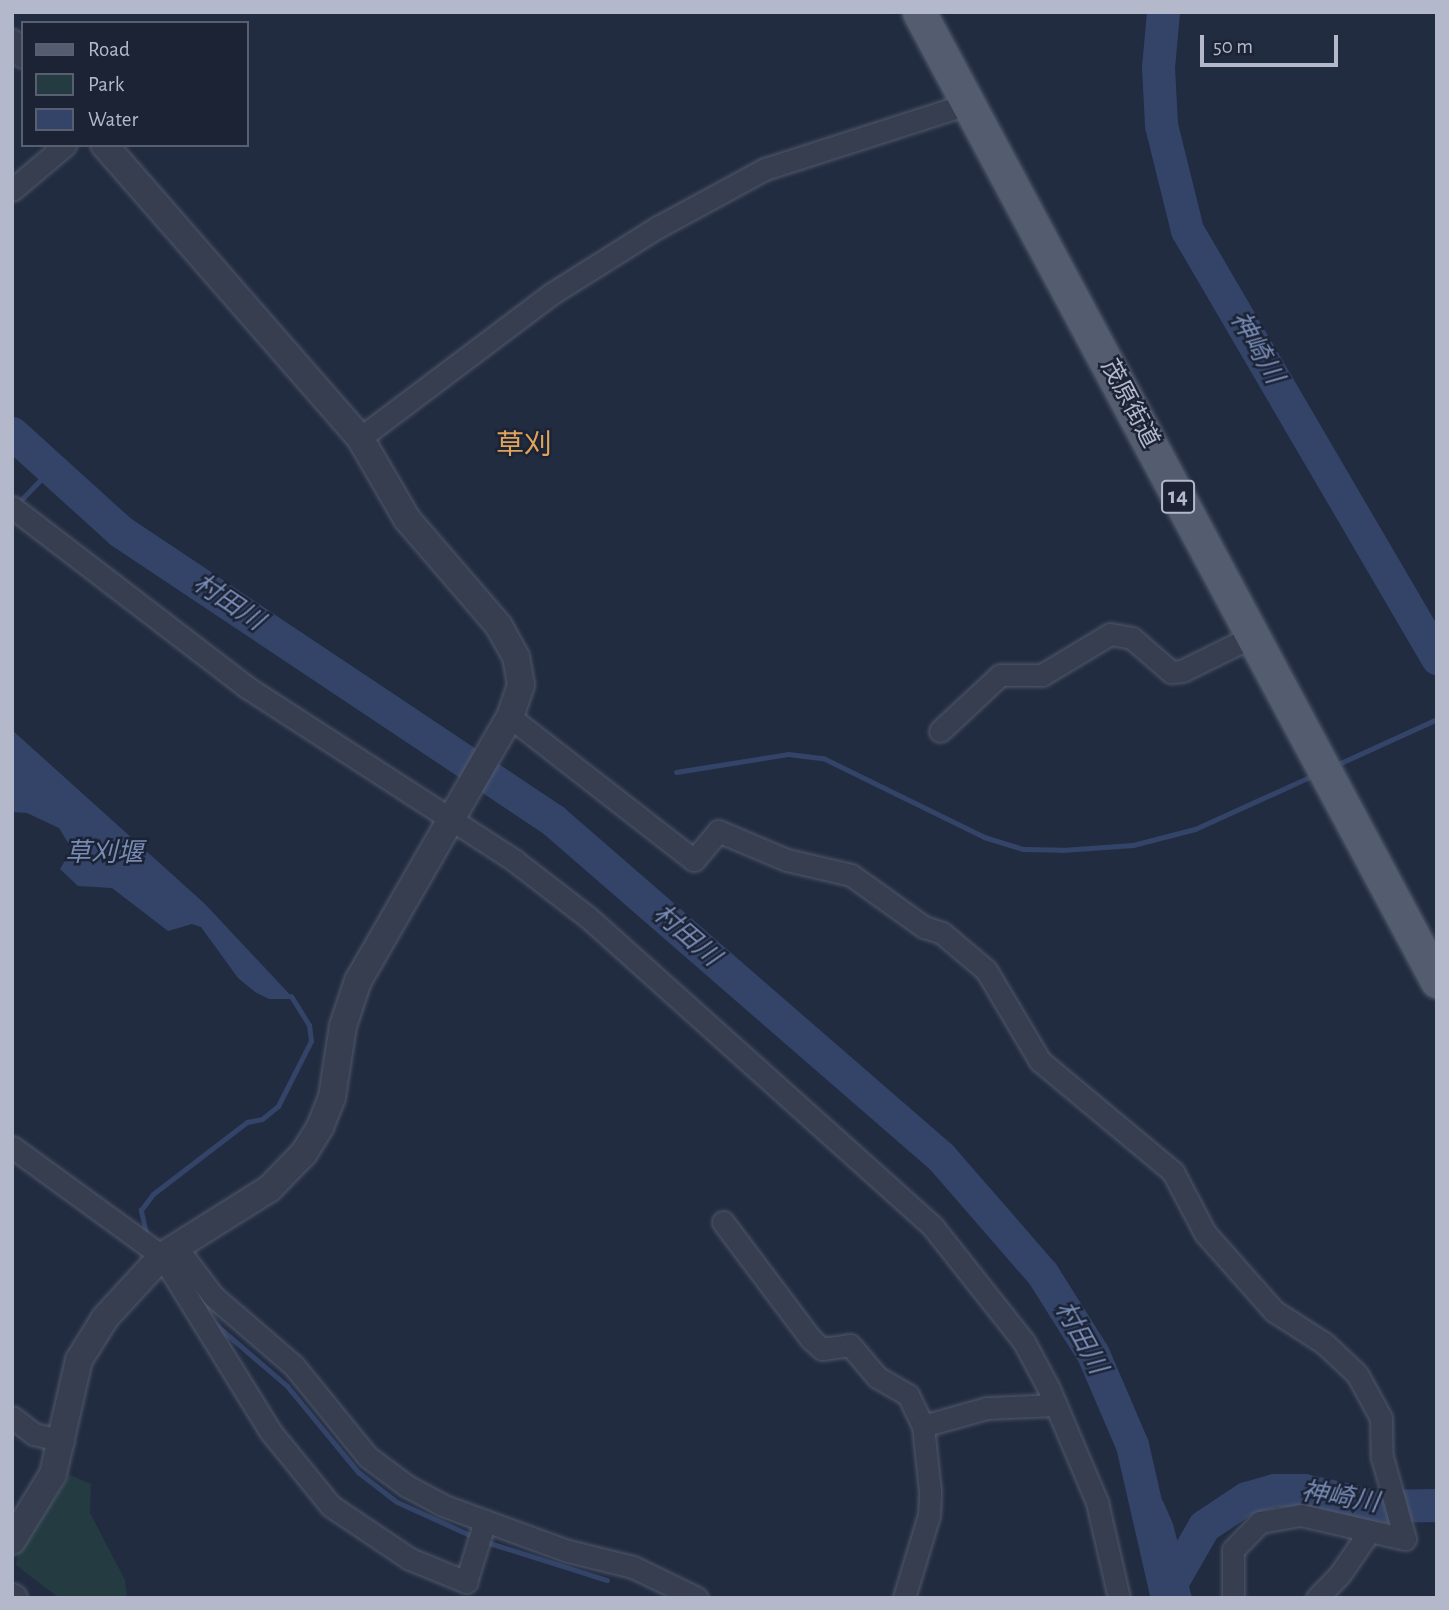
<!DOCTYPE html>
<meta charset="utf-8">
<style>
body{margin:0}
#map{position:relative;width:1449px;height:1610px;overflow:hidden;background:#222c41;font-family:"Alegreya Sans","Noto Sans JP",sans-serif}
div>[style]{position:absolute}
.green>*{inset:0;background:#243b42}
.water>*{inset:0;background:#344469}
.stream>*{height:5px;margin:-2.5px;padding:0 2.5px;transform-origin:2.5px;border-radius:2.5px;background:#344469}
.river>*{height:33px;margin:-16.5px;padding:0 16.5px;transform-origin:16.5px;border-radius:16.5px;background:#344469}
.roads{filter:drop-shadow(0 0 2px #51596b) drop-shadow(0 0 2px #51596b)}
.minor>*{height:21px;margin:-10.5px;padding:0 10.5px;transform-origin:10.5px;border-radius:10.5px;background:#363e50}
.tertiary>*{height:26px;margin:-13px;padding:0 13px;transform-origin:13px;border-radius:13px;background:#363e50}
.primary>*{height:33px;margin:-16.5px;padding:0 16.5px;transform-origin:16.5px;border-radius:16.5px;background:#545d70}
span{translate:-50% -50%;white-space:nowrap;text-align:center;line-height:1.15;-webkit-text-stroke:5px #1b2335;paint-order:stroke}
.shield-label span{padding:2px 5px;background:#1b2335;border:2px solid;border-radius:5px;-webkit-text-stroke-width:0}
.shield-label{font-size:23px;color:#b3b9cb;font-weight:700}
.street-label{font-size:24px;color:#b3b9cb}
.water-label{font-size:26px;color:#788bb5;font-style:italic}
.quarter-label{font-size:28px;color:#dfa35a}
.frame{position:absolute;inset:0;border:14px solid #b3b9cb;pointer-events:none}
.legend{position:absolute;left:21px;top:21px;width:228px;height:126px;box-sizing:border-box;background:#1b2335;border:2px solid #585f71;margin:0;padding:9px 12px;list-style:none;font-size:21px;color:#b3b9cb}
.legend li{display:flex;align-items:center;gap:14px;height:35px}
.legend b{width:35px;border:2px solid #585f71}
.scale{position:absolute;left:1200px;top:35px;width:138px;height:32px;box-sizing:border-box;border:4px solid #b3b9cb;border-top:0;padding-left:9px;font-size:21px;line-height:24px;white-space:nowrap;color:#b3b9cb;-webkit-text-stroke:5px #1b2335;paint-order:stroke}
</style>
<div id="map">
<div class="green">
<i style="clip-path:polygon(70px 1475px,91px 1484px,90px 1513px,125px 1580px,127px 1598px,59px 1598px,16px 1565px,18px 1553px)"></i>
</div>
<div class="water">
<i style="clip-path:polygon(12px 730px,205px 904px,294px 999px,269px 999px,255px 992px,238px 978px,201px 927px,192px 924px,168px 931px,112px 888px,78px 886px,60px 869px,72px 849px,59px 828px,27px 813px,12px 812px)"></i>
<i style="clip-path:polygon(1163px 1501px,1173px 1524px,1192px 1598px,1154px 1598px,1134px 1502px)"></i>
</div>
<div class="stream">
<i style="left:17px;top:504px;width:46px;rotate:-45.9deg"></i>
<i style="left:1334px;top:766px;width:113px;rotate:-24.5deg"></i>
<i style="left:676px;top:772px;width:113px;rotate:-9.1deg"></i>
<i style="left:788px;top:754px;width:35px;rotate:7deg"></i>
<i style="left:823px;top:758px;width:179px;rotate:26.1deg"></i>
<i style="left:984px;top:837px;width:41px;rotate:17.1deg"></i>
<i style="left:1023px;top:849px;width:39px;rotate:1deg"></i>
<i style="left:1062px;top:850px;width:71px;rotate:-4deg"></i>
<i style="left:1133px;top:845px;width:64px;rotate:-14.5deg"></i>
<i style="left:1195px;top:829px;width:133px;rotate:-24.4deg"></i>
<i style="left:147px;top:1237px;width:28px;rotate:-103deg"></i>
<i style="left:141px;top:1210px;width:20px;rotate:-53deg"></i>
<i style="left:153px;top:1194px;width:118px;rotate:-37.5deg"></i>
<i style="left:247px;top:1122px;width:15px;rotate:-11deg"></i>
<i style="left:262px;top:1119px;width:21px;rotate:-39deg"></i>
<i style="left:278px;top:1106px;width:73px;rotate:-63.1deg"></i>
<i style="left:311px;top:1041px;width:16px;rotate:-97deg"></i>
<i style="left:309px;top:1025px;width:34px;rotate:-122deg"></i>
<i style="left:215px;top:1324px;width:95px;rotate:40.7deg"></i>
<i style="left:287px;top:1386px;width:112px;rotate:50.5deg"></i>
<i style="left:358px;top:1472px;width:49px;rotate:37.6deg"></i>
<i style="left:397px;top:1502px;width:85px;rotate:24.4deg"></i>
<i style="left:483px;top:1541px;width:130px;rotate:17.5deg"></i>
</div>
<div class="river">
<i style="left:1163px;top:12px;width:55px;rotate:95.2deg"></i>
<i style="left:1158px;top:67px;width:58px;rotate:87deg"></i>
<i style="left:1161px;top:125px;width:108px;rotate:76.1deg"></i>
<i style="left:1187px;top:230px;width:496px;rotate:59.7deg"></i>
<i style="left:12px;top:433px;width:146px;rotate:42.2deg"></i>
<i style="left:120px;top:531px;width:521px;rotate:33.72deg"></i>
<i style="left:553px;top:820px;width:514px;rotate:40.98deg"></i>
<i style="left:941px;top:1157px;width:154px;rotate:49deg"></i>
<i style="left:1042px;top:1273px;width:96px;rotate:57.8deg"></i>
<i style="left:1093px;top:1354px;width:99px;rotate:66.8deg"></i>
<i style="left:1132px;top:1445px;width:157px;rotate:77.1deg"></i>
<i style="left:1166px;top:1592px;width:76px;rotate:-60.1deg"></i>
<i style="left:1204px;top:1526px;width:50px;rotate:-33.7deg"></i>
<i style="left:1246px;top:1498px;width:29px;rotate:-16deg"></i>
<i style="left:1274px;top:1490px;width:30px"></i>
<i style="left:1304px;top:1490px;width:75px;rotate:12.4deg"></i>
<i style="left:1377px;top:1506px;width:60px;rotate:-1deg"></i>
</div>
<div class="roads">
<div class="minor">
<i style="left:12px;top:190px;width:70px;rotate:-40.3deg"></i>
<i style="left:360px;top:438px;width:239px;rotate:-37deg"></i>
<i style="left:551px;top:294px;width:126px;rotate:-32.1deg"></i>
<i style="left:658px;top:227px;width:122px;rotate:-28.5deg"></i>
<i style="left:765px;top:169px;width:212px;rotate:-17.8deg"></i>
<i style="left:12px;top:507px;width:297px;rotate:37.5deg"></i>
<i style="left:248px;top:688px;width:318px;rotate:32.9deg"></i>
<i style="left:515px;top:861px;width:93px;rotate:37.6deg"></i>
<i style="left:589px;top:918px;width:462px;rotate:41.9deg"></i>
<i style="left:933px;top:1227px;width:147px;rotate:51.6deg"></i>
<i style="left:1024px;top:1342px;width:53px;rotate:62deg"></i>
<i style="left:1049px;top:1389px;width:123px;rotate:67deg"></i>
<i style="left:1097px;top:1502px;width:98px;rotate:77.1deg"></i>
<i style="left:510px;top:717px;width:233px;rotate:37.9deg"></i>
<i style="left:694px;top:860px;width:38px;rotate:-50deg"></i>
<i style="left:718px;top:831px;width:75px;rotate:22.8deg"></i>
<i style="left:787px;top:860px;width:66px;rotate:13.2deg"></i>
<i style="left:851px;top:875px;width:90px;rotate:35.5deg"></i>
<i style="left:924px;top:927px;width:19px;rotate:18deg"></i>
<i style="left:942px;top:933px;width:57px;rotate:40.1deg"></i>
<i style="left:986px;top:970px;width:106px;rotate:59.3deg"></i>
<i style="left:1040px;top:1061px;width:173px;rotate:39.8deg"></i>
<i style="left:1173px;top:1172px;width:69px;rotate:62.3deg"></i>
<i style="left:1205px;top:1233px;width:104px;rotate:48.5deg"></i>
<i style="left:1274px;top:1311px;width:59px;rotate:32.6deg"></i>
<i style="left:1324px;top:1343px;width:45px;rotate:43.2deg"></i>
<i style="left:1357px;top:1374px;width:50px;rotate:61.4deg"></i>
<i style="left:1381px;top:1418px;width:39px;rotate:89deg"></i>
<i style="left:1382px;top:1457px;width:85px;rotate:74.3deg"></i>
<i style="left:1405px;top:1539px;width:107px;rotate:-167deg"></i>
<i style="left:1301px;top:1515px;width:42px;rotate:170.3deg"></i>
<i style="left:1260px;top:1522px;width:39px;rotate:134deg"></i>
<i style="left:1233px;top:1550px;width:48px;rotate:90deg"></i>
<i style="left:940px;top:731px;width:82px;rotate:-43deg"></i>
<i style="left:1000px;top:675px;width:42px"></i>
<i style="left:1042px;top:675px;width:79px;rotate:-31.1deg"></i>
<i style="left:1110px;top:634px;width:22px;rotate:10deg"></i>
<i style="left:1132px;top:638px;width:52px;rotate:41.1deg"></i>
<i style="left:1171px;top:672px;width:11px;rotate:-5deg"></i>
<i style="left:1182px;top:671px;width:77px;rotate:-26.2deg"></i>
<i style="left:12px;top:1147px;width:185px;rotate:36deg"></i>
<i style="left:162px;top:1256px;width:206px;rotate:58.3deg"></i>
<i style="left:270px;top:1431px;width:97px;rotate:50.9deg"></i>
<i style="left:331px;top:1506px;width:95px;rotate:33.9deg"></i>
<i style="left:410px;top:1559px;width:61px;rotate:22.3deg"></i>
<i style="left:466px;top:1582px;width:64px;rotate:-72.7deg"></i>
<i style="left:723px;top:1222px;width:146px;rotate:53.1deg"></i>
<i style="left:811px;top:1339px;width:15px;rotate:42deg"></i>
<i style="left:822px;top:1349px;width:28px;rotate:-8deg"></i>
<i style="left:850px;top:1345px;width:42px;rotate:49.8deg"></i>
<i style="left:877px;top:1377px;width:36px;rotate:30deg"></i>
<i style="left:908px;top:1395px;width:34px;rotate:64deg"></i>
<i style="left:923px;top:1426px;width:65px;rotate:83.9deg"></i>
<i style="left:930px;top:1491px;width:24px;rotate:92deg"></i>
<i style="left:929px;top:1515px;width:87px;rotate:106.8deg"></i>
<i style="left:177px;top:1248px;width:60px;rotate:53.1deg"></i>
<i style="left:213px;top:1296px;width:107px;rotate:40.8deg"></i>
<i style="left:294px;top:1366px;width:117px;rotate:50.9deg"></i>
<i style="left:368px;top:1457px;width:49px;rotate:36.6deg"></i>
<i style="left:407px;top:1486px;width:40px;rotate:28deg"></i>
<i style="left:442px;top:1505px;width:134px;rotate:20.1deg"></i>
<i style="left:568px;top:1551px;width:67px;rotate:13.8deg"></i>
<i style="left:633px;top:1567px;width:71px;rotate:25.8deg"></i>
<i style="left:12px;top:1417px;width:28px;rotate:38deg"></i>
<i style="left:34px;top:1434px;width:30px;rotate:14deg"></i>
<i style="left:923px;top:1426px;width:66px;rotate:-15.7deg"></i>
<i style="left:987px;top:1408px;width:69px;rotate:-2.5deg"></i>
<i style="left:1317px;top:1598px;width:33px;rotate:-46deg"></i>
<i style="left:1340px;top:1574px;width:51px;rotate:-55.4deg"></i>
</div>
<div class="tertiary">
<i style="left:12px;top:43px;width:16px;rotate:47deg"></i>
<i style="left:12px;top:1541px;width:79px;rotate:-58.5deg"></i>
<i style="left:53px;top:1474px;width:117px;rotate:-77.2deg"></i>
<i style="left:79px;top:1360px;width:49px;rotate:-58.2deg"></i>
<i style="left:105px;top:1318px;width:84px;rotate:-47.4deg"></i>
<i style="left:162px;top:1256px;width:126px;rotate:-32.1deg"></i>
<i style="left:269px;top:1189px;width:50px;rotate:-45.8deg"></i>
<i style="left:304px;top:1153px;width:31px;rotate:-58deg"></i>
<i style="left:320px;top:1127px;width:32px;rotate:-68deg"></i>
<i style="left:332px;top:1097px;width:72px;rotate:-81.2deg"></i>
<i style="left:343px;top:1026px;width:47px;rotate:-71.6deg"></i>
<i style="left:358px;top:981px;width:305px;rotate:-60.1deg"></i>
<i style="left:510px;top:717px;width:34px;rotate:-71deg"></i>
<i style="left:521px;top:685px;width:28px;rotate:-100deg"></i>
<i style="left:516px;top:657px;width:35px;rotate:-119deg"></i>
<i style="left:499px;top:626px;width:141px;rotate:-130.7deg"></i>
<i style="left:407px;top:519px;width:94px;rotate:-120.1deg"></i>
<i style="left:360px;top:438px;width:389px;rotate:-131.1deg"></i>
<i style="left:12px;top:1597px;width:2px;rotate:27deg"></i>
</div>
<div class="primary">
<i style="left:919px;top:12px;width:1099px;rotate:61.87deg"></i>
</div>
</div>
<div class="shield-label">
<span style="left:1178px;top:497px">14</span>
</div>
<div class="street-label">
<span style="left:1129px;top:404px;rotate:62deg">茂原街道</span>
</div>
<div class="water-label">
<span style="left:1256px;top:348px;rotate:60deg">神崎川</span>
<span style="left:228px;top:603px;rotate:34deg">村田川</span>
<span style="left:104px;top:854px">草刈堰</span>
<span style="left:686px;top:936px;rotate:41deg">村田川</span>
<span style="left:1080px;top:1338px;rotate:61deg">村田川</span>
<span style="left:1340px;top:1498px;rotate:9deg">神崎川</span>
</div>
<div class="quarter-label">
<span style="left:524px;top:446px">草刈</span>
</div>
<div class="frame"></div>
<ul class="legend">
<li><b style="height:9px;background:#545d70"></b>Road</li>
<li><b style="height:19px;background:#243b42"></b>Park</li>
<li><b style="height:19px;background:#344469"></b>Water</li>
</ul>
<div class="scale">50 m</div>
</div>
